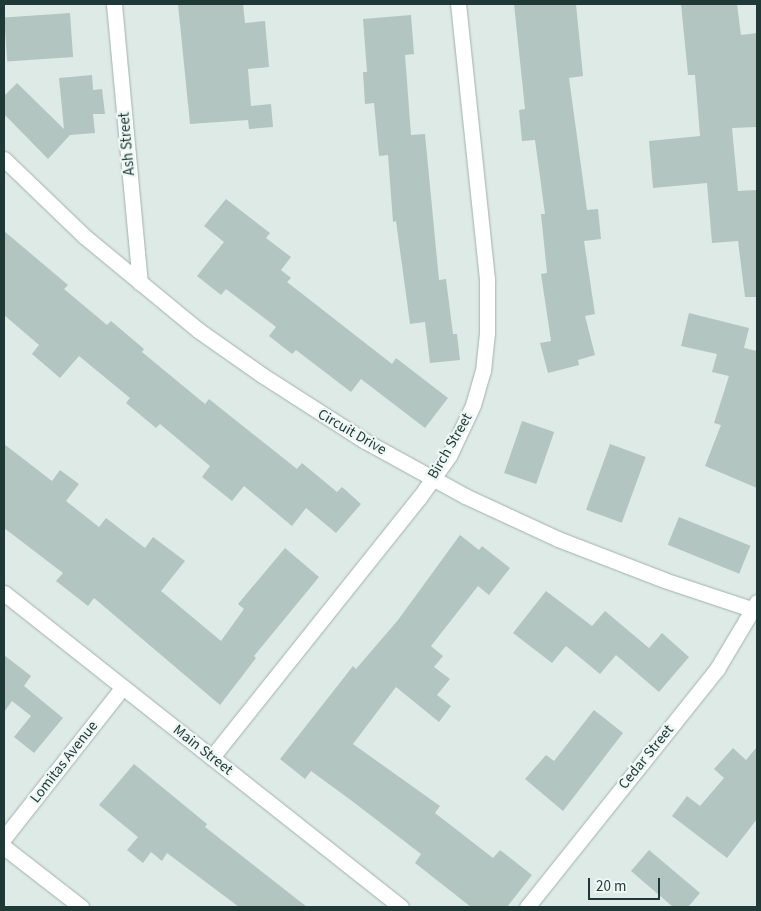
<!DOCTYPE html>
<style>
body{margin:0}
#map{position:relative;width:761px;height:911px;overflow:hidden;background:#deeae6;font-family:"Source Sans 3",sans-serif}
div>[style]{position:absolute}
.building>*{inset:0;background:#b3c5c0;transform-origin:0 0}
.roads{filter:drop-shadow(0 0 1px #a1b2ae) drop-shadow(0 0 1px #a1b2ae)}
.minor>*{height:15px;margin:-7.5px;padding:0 7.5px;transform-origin:7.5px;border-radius:7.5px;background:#fff}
span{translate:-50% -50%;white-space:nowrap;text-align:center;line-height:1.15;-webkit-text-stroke:4.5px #eef7f4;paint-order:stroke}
.street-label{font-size:15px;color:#1f3a36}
.frame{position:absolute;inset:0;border:5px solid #1f3a36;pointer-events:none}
.scale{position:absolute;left:588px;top:878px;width:72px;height:22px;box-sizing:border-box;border:2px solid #1f3a36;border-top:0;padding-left:6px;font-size:15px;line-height:18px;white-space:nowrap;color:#1f3a36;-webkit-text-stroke:4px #eef7f4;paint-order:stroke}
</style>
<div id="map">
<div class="building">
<i style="clip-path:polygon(178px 4px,243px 4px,245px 23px,265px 21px,269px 67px,248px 69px,251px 106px,271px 104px,273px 127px,249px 129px,248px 120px,190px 124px)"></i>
<i style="clip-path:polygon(514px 4px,576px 4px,583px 76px,569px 78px,587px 210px,598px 209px,601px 239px,584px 241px,595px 314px,585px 316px,595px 355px,578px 360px,579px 365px,548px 373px,540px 343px,551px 341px,541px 274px,547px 273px,541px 214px,545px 214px,535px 140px,522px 141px,519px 110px,525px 109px)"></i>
<i style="clip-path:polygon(681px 4px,737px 4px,741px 35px,757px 33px,757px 127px,732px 128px,738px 191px,757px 190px,757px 297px,745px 297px,738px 241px,712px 243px,707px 183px,653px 188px,649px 141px,700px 136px,695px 75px,688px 75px)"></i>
<i style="left:70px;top:13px;width:44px;height:66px;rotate:86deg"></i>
<i style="clip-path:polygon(411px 15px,414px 54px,405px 55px,411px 135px,425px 134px,439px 280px,446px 279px,453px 334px,457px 334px,460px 360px,430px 363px,425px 322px,410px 324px,396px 221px,393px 222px,388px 155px,379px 156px,374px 103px,365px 104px,363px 72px,367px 72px,363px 19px)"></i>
<i style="clip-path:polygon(92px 75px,93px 90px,102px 89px,105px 114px,93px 114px,95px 133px,70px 135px,48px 159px,4px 114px,4px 96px,17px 83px,64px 129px,59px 78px)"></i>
<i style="clip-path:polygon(226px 199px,270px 233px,266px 238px,291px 257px,281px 270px,291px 278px,287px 282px,392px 364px,396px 358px,448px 398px,425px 428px,361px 379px,351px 392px,296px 350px,292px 354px,269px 336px,276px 327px,226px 289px,221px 295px,197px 276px,224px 242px,204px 226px)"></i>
<i style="clip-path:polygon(4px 231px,68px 285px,64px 289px,107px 325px,111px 321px,144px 349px,142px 352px,205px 404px,209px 399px,297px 469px,302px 463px,337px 492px,342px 487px,361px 504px,336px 533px,306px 508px,292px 526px,244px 486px,232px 501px,202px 477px,210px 466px,160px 424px,156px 428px,126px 403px,130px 398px,79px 356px,60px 378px,32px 354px,39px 345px,4px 315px)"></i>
<i style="clip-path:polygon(689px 313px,749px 328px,744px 348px,757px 351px,757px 488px,705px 466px,721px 425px,714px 423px,729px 376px,712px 372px,717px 354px,681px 346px)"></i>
<i style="left:522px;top:421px;width:34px;height:55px;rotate:19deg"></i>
<i style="clip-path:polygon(4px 444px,52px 481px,60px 470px,79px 484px,66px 501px,99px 527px,106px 518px,145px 548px,153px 537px,185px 561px,161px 591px,221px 641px,244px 609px,238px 604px,285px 548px,319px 577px,254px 656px,256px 658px,220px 705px,94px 598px,88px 606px,56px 581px,63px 573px,4px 528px)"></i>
<i style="left:610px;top:444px;width:38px;height:70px;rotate:20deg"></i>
<i style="left:679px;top:517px;width:77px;height:30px;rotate:22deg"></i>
<i style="clip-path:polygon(460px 535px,479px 550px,482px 546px,510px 568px,489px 595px,478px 586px,431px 646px,443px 656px,434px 667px,450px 679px,437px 695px,451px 706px,439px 722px,396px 687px,353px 744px,440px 806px,435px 813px,493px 858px,500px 850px,532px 875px,507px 907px,471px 907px,415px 863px,421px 854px,352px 801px,311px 771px,305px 779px,280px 759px,353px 666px,356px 669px,398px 620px)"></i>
<i style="clip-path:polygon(546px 591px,592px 626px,605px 611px,649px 648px,662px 633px,689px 657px,659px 692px,616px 655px,600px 674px,566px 646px,552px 663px,513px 633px)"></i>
<i style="clip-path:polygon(4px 655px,31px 676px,24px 686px,63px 718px,34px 753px,14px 737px,31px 716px,12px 701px,4px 712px)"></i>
<i style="clip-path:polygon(594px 710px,623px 733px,563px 811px,525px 779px,546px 755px,554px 761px)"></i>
<i style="clip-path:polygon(757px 747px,757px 819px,727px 858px,672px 816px,687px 796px,700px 806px,724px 778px,714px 769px,733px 748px,746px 760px)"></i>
<i style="clip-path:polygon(134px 764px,207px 824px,205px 827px,307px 907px,239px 907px,167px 853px,162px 861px,151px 852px,143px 863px,127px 850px,138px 837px,99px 805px)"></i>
<i style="clip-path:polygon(649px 850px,700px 893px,688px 907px,673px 907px,631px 871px)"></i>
</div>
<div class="roads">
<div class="minor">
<i style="left:114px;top:4px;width:280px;rotate:84.7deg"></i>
<i style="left:4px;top:159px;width:111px;rotate:43.9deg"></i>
<i style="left:84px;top:236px;width:148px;rotate:39.5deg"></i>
<i style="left:198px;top:330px;width:78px;rotate:35.1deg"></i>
<i style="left:262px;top:375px;width:122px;rotate:32.7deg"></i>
<i style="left:365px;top:441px;width:114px;rotate:28.8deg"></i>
<i style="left:465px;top:496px;width:102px;rotate:24.8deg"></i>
<i style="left:558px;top:539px;width:114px;rotate:21.1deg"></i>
<i style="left:664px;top:580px;width:98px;rotate:18.4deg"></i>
<i style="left:4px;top:593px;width:506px;rotate:38.34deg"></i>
<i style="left:212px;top:757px;width:332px;rotate:-51.4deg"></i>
<i style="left:419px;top:498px;width:52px;rotate:-54.5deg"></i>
<i style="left:449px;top:456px;width:56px;rotate:-64.8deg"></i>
<i style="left:473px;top:405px;width:35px;rotate:-74deg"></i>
<i style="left:483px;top:371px;width:38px;rotate:-84deg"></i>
<i style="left:487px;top:333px;width:54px;rotate:-90deg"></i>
<i style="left:487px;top:279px;width:277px;rotate:-96deg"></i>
<i style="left:4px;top:838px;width:192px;rotate:-51.8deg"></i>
<i style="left:4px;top:847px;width:98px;rotate:37.9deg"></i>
<i style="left:527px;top:907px;width:305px;rotate:-51.4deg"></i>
<i style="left:717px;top:669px;width:78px;rotate:-59.2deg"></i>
</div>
</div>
<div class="street-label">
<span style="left:127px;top:144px;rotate:-95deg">Ash Street</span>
<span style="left:352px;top:432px;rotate:30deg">Circuit Drive</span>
<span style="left:450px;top:446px;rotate:-60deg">Birch Street</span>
<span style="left:203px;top:750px;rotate:38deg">Main Street</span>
<span style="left:646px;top:757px;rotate:-51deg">Cedar Street</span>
<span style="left:64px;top:762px;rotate:-52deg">Lomitas Avenue</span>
</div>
<div class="frame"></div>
<div class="scale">20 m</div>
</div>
